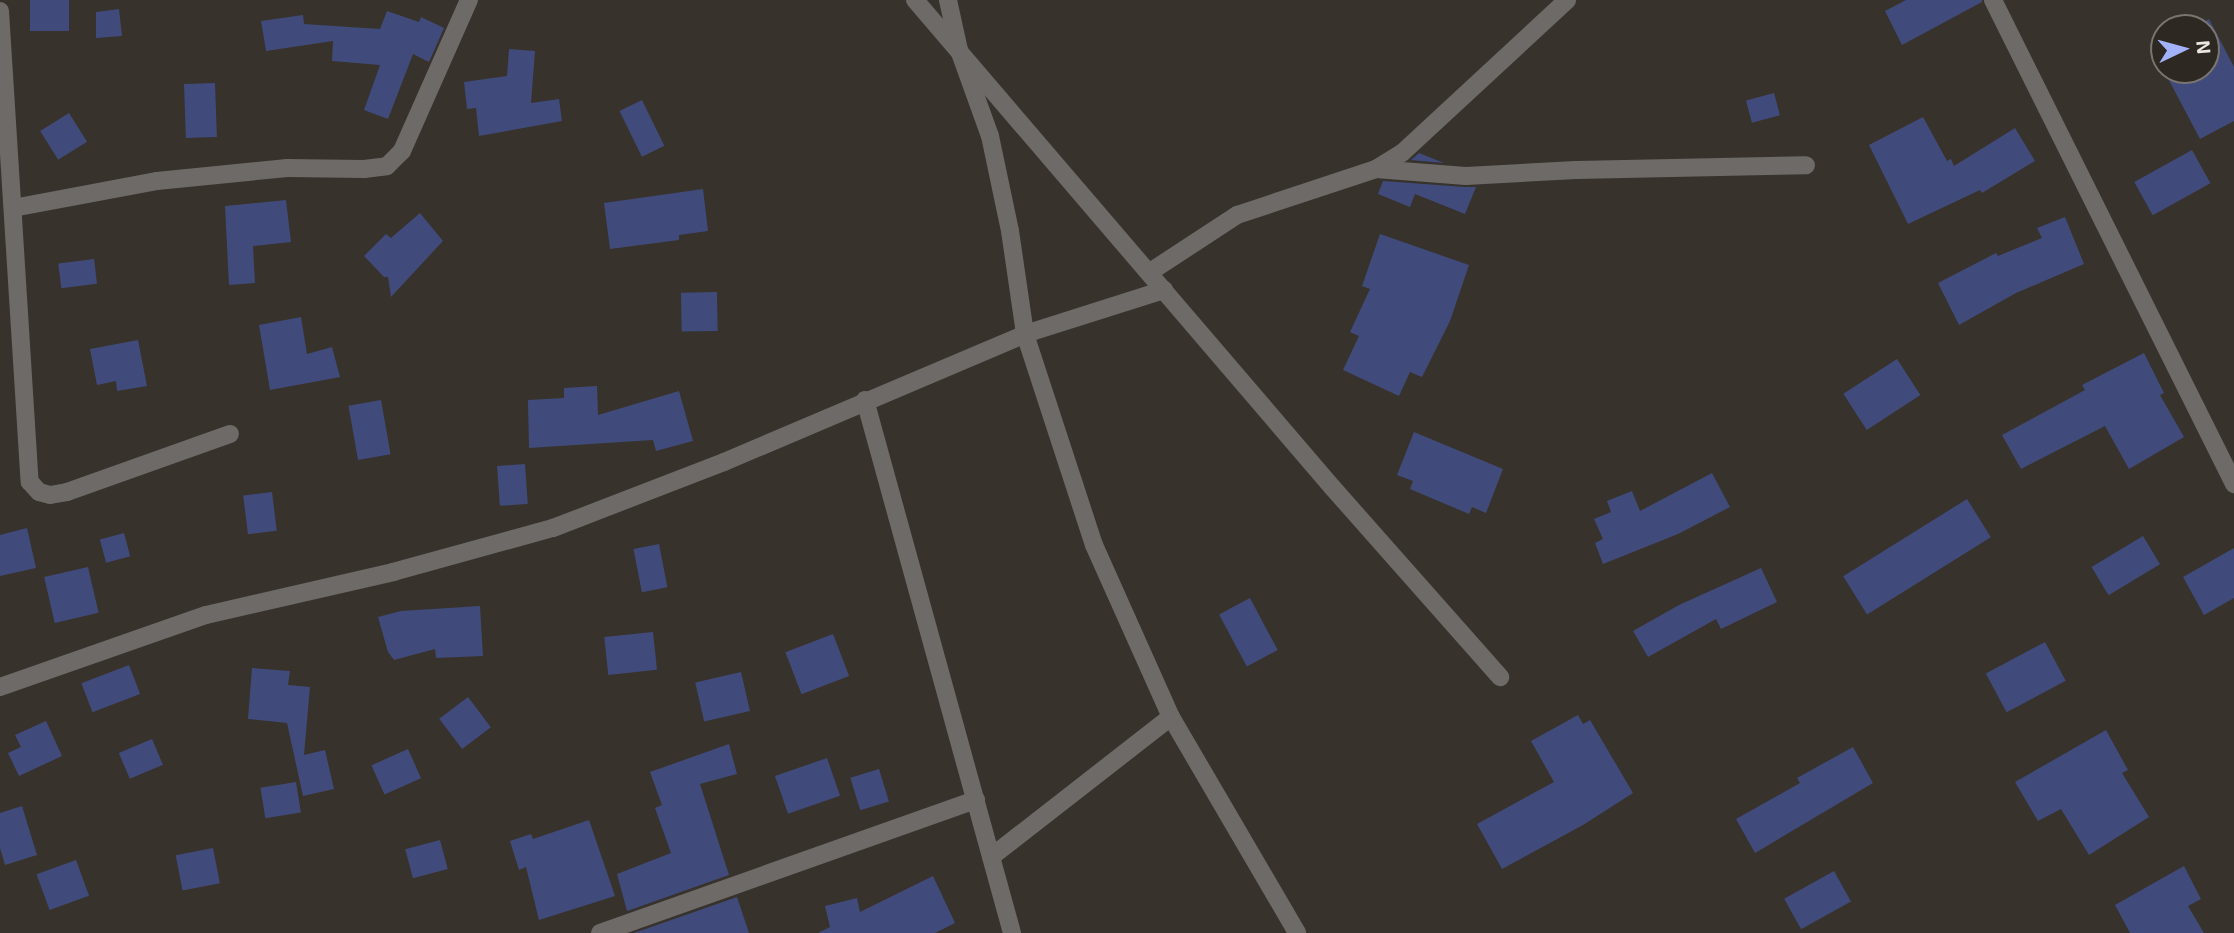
<!DOCTYPE html>
<style>
body{margin:0}
#map{position:relative;width:2234px;height:933px;overflow:hidden;background:#37322b;font-family:"Exo 2",sans-serif}
div>[style]{position:absolute}
.building>*{inset:0;background:#414b7b;transform-origin:0 0}
.minor>*{height:18px;margin:-9px;padding:0 9px;transform-origin:9px;border-radius:9px;background:#6d6a67}
span{translate:-50% -50%;white-space:nowrap;text-align:center;line-height:1.15;-webkit-text-stroke:5px #2d2821;paint-order:stroke}
.north{position:absolute;left:2150px;top:14px;width:70px;height:70px;box-sizing:border-box;background:#2d2821;border:2px solid #79756f;border-radius:50%;rotate:85deg;font-size:19px;font-weight:700;line-height:28px;text-align:center;color:#ebe8e3}
.north::after{content:'';display:block;margin:auto;width:24px;height:32px;background:#a2b2fd;clip-path:polygon(50% 0,100% 100%,50% 72%,0 100%)}
</style>
<div id="map">
<div class="building">
<i style="left:30px;top:0;width:39px;height:31px"></i>
<i style="clip-path:polygon(1906px 0,1982px 0,1982px 2px,1902px 45px,1885px 11px)"></i>
<i style="clip-path:polygon(119px 9px,122px 36px,96px 38px,96px 12px)"></i>
<i style="clip-path:polygon(387px 11px,419px 22px,421px 17px,444px 28px,429px 62px,413px 54px,388px 119px,364px 110px,380px 65px,332px 61px,333px 41px,266px 51px,261px 21px,303px 15px,304px 24px,380px 29px)"></i>
<i style="clip-path:polygon(2209px 19px,2234px 67px,2234px 121px,2200px 139px,2152px 48px,2164px 42px,2164px 70px,2206px 70px,2206px 28px,2192px 28px)"></i>
<i style="clip-path:polygon(509px 49px,535px 51px,531px 103px,559px 99px,562px 121px,479px 136px,476px 108px,467px 109px,464px 82px,507px 76px)"></i>
<i style="left:215px;top:83px;width:54px;height:31px;rotate:88deg"></i>
<i style="left:1774px;top:93px;width:23px;height:29px;rotate:75deg"></i>
<i style="left:642px;top:100px;width:51px;height:25px;rotate:64deg"></i>
<i style="left:69px;top:113px;width:34px;height:34px;rotate:58deg"></i>
<i style="clip-path:polygon(1923px 117px,1947px 161px,1951px 159px,1954px 166px,2015px 128px,2035px 161px,1982px 193px,1980px 190px,1908px 224px,1869px 145px)"></i>
<i style="left:2192px;top:150px;width:38px;height:66px;rotate:61deg"></i>
<i style="clip-path:polygon(1419px 153px,1444px 163px,1411px 160px)"></i>
<i style="clip-path:polygon(1383px 181px,1465px 187px,1476px 187px,1465px 214px,1415px 194px,1410px 207px,1378px 194px)"></i>
<i style="clip-path:polygon(703px 189px,708px 231px,679px 235px,679px 240px,610px 249px,604px 203px)"></i>
<i style="clip-path:polygon(286px 200px,291px 242px,253px 246px,255px 283px,229px 285px,225px 206px)"></i>
<i style="clip-path:polygon(420px 213px,443px 241px,391px 297px,388px 277px,384px 277px,364px 256px,386px 234px,391px 238px)"></i>
<i style="clip-path:polygon(2065px 217px,2084px 264px,2016px 293px,1959px 325px,1938px 283px,1996px 253px,1998px 256px,2042px 238px,2037px 228px)"></i>
<i style="clip-path:polygon(1380px 234px,1469px 265px,1450px 321px,1422px 377px,1410px 372px,1399px 396px,1343px 370px,1359px 336px,1350px 332px,1370px 289px,1362px 286px)"></i>
<i style="left:94px;top:259px;width:25px;height:36px;rotate:83deg"></i>
<i style="left:717px;top:292px;width:39px;height:36px;rotate:89deg"></i>
<i style="clip-path:polygon(301px 317px,307px 354px,332px 347px,340px 377px,270px 390px,259px 325px)"></i>
<i style="clip-path:polygon(138px 340px,147px 386px,117px 391px,116px 381px,97px 385px,90px 349px)"></i>
<i style="clip-path:polygon(2144px 353px,2164px 393px,2160px 395px,2184px 437px,2129px 469px,2105px 426px,2021px 469px,2002px 435px,2085px 390px,2082px 385px)"></i>
<i style="left:1897px;top:359px;width:43px;height:64px;rotate:57deg"></i>
<i style="clip-path:polygon(597px 386px,598px 415px,679px 391px,693px 441px,656px 451px,653px 440px,529px 448px,528px 400px,564px 398px,564px 388px)"></i>
<i style="left:381px;top:400px;width:55px;height:33px;rotate:80deg"></i>
<i style="clip-path:polygon(1414px 432px,1503px 469px,1486px 513px,1472px 507px,1469px 514px,1410px 489px,1413px 481px,1397px 475px)"></i>
<i style="left:525px;top:464px;width:40px;height:28px;rotate:86deg"></i>
<i style="clip-path:polygon(1712px 473px,1730px 507px,1678px 534px,1603px 564px,1595px 543px,1603px 539px,1594px 519px,1611px 512px,1607px 501px,1632px 491px,1640px 511px)"></i>
<i style="left:272px;top:492px;width:39px;height:29px;rotate:83deg"></i>
<i style="left:1967px;top:499px;width:45px;height:146px;rotate:58deg"></i>
<i style="clip-path:polygon(27px 528px,36px 568px,0 576px,0 535px)"></i>
<i style="left:124px;top:533px;width:24px;height:25px;rotate:75deg"></i>
<i style="left:2143px;top:536px;width:33px;height:60px;rotate:59deg"></i>
<i style="left:659px;top:544px;width:44px;height:26px;rotate:79deg"></i>
<i style="clip-path:polygon(2234px 548px,2234px 598px,2204px 615px,2183px 577px)"></i>
<i style="left:88px;top:567px;width:47px;height:45px;rotate:77deg"></i>
<i style="clip-path:polygon(1761px 568px,1777px 602px,1721px 629px,1716px 619px,1648px 657px,1633px 631px,1679px 605px)"></i>
<i style="left:1250px;top:598px;width:59px;height:35px;rotate:62deg"></i>
<i style="clip-path:polygon(480px 606px,483px 656px,436px 658px,435px 649px,394px 660px,388px 652px,378px 617px,401px 611px)"></i>
<i style="left:653px;top:632px;width:38px;height:49px;rotate:84deg"></i>
<i style="left:833px;top:634px;width:45px;height:51px;rotate:69deg"></i>
<i style="left:2045px;top:642px;width:44px;height:67px;rotate:62deg"></i>
<i style="left:129px;top:665px;width:31px;height:51px;rotate:69deg"></i>
<i style="clip-path:polygon(252px 668px,290px 671px,288px 685px,310px 687px,304px 755px,325px 750px,334px 789px,303px 796px,287px 723px,248px 719px)"></i>
<i style="left:741px;top:672px;width:40px;height:47px;rotate:77deg"></i>
<i style="left:468px;top:697px;width:38px;height:36px;rotate:53deg"></i>
<i style="clip-path:polygon(1578px 715px,1583px 724px,1590px 720px,1633px 793px,1583px 825px,1502px 869px,1477px 824px,1554px 782px,1531px 741px)"></i>
<i style="clip-path:polygon(46px 721px,62px 756px,19px 776px,8px 753px,21px 747px,15px 735px)"></i>
<i style="clip-path:polygon(2106px 730px,2128px 770px,2122px 773px,2149px 817px,2089px 855px,2061px 809px,2038px 821px,2015px 782px)"></i>
<i style="left:152px;top:739px;width:28px;height:36px;rotate:67deg"></i>
<i style="clip-path:polygon(729px 744px,737px 774px,700px 784px,729px 875px,627px 911px,617px 874px,671px 853px,655px 808px,662px 805px,650px 772px)"></i>
<i style="clip-path:polygon(1853px 747px,1873px 783px,1755px 853px,1736px 819px,1800px 783px,1797px 778px)"></i>
<i style="left:408px;top:749px;width:32px;height:40px;rotate:66deg"></i>
<i style="left:827px;top:758px;width:40px;height:55px;rotate:71deg"></i>
<i style="left:879px;top:769px;width:34px;height:30px;rotate:73deg"></i>
<i style="left:296px;top:782px;width:31px;height:36px;rotate:81deg"></i>
<i style="clip-path:polygon(22px 806px,37px 855px,5px 865px,0 848px,0 813px)"></i>
<i style="clip-path:polygon(589px 820px,615px 896px,539px 920px,526px 867px,519px 870px,510px 841px,531px 834px,533px 839px)"></i>
<i style="left:440px;top:840px;width:30px;height:36px;rotate:75deg"></i>
<i style="left:213px;top:848px;width:36px;height:38px;rotate:79deg"></i>
<i style="left:76px;top:860px;width:38px;height:42px;rotate:70deg"></i>
<i style="clip-path:polygon(2184px 866px,2201px 899px,2188px 906px,2204px 933px,2130px 933px,2115px 905px)"></i>
<i style="left:1834px;top:871px;width:35px;height:57px;rotate:61deg"></i>
<i style="clip-path:polygon(933px 876px,955px 923px,935px 933px,818px 933px,830px 927px,825px 906px,857px 898px,860px 912px)"></i>
<i style="clip-path:polygon(737px 897px,749px 933px,634px 933px)"></i>
</div>
<div class="minor">
<i style="left:915px;top:0;width:641px;rotate:49.43deg"></i>
<i style="left:1332px;top:487px;width:254px;rotate:48.5deg"></i>
<i style="left:948px;top:0;width:51px;rotate:77.6deg"></i>
<i style="left:959px;top:50px;width:91px;rotate:70.2deg"></i>
<i style="left:990px;top:136px;width:97px;rotate:78.1deg"></i>
<i style="left:1010px;top:231px;width:104px;rotate:81.7deg"></i>
<i style="left:1025px;top:334px;width:222px;rotate:71.9deg"></i>
<i style="left:1094px;top:545px;width:188px;rotate:65.9deg"></i>
<i style="left:1171px;top:717px;width:250px;rotate:59.7deg"></i>
<i style="left:1993px;top:0;width:541px;rotate:63.53deg"></i>
<i style="left:0;top:11px;width:472px;rotate:86.4deg"></i>
<i style="left:30px;top:482px;width:13px;rotate:48deg"></i>
<i style="left:39px;top:492px;width:11px;rotate:15deg"></i>
<i style="left:50px;top:495px;width:17px;rotate:-10deg"></i>
<i style="left:67px;top:492px;width:173px;rotate:-19.6deg"></i>
<i style="left:1376px;top:169px;width:90px;rotate:4.4deg"></i>
<i style="left:1466px;top:176px;width:110px;rotate:-3.1deg"></i>
<i style="left:1576px;top:170px;width:230px;rotate:-1.2deg"></i>
<i style="left:13px;top:208px;width:147px;rotate:-10.6deg"></i>
<i style="left:157px;top:181px;width:131px;rotate:-5.7deg"></i>
<i style="left:287px;top:168px;width:77px;rotate:0.7deg"></i>
<i style="left:364px;top:169px;width:23px;rotate:-7deg"></i>
<i style="left:387px;top:166px;width:21px;rotate:-45deg"></i>
<i style="left:402px;top:151px;width:165px;rotate:-66.1deg"></i>
<i style="left:1150px;top:272px;width:104px;rotate:-33.2deg"></i>
<i style="left:1237px;top:215px;width:146px;rotate:-18.3deg"></i>
<i style="left:1376px;top:169px;width:31px;rotate:-32deg"></i>
<i style="left:1402px;top:153px;width:225px;rotate:-42.8deg"></i>
<i style="left:865px;top:400px;width:553px;rotate:74.58deg"></i>
<i style="left:0;top:687px;width:218px;rotate:-19.3deg"></i>
<i style="left:206px;top:615px;width:192px;rotate:-12.9deg"></i>
<i style="left:393px;top:572px;width:166px;rotate:-15.4deg"></i>
<i style="left:553px;top:528px;width:183px;rotate:-21.1deg"></i>
<i style="left:724px;top:462px;width:327px;rotate:-23deg"></i>
<i style="left:1025px;top:334px;width:146px;rotate:-17.6deg"></i>
<i style="left:991px;top:857px;width:228px;rotate:-37.9deg"></i>
<i style="left:600px;top:933px;width:399px;rotate:-19.5deg"></i>
</div>
<div class="north">N</div>
</div>
